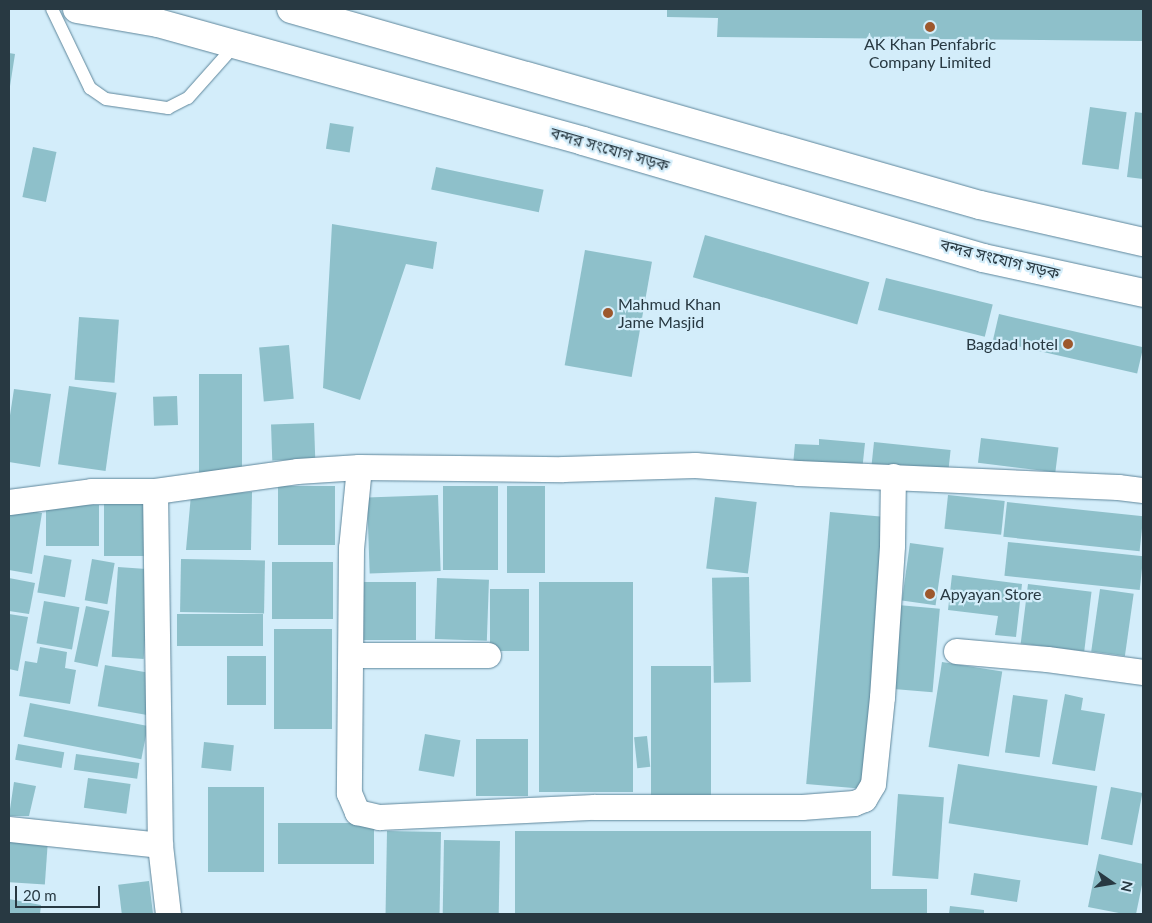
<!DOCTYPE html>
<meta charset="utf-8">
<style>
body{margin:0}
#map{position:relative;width:1152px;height:923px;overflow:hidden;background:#d3edfa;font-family:Lato,"Noto Sans Bengali",sans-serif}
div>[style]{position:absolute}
.building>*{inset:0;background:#8ec0ca;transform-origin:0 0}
.roads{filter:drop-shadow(0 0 1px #5e869b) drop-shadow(0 0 1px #5e869b)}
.lane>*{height:12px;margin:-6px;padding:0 6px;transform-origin:6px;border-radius:6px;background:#fff}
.street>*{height:25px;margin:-12.5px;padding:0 12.5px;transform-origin:12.5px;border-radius:12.5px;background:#fff}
.highway>*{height:28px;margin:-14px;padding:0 14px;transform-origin:14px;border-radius:14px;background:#fff}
.dots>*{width:14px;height:14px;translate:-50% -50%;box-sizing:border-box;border:2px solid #d3edfa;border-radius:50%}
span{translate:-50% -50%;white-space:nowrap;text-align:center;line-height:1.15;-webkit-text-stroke:4.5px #d3edfa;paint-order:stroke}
.poi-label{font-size:16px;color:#283942}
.left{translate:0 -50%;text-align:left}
.right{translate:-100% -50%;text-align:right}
.street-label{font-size:16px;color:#283942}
.frame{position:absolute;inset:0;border:10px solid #283942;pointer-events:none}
.north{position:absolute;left:1087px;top:858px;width:50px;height:50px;-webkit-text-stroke:4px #d3edfa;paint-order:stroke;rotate:103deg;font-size:14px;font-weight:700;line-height:20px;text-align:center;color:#283942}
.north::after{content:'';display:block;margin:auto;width:18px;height:22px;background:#283942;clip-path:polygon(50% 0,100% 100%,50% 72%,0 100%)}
.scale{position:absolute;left:15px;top:886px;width:85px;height:22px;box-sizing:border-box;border:2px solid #283942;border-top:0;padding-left:6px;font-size:15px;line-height:18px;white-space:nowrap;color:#283942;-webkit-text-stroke:4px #d3edfa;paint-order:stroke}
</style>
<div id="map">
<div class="building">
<i style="clip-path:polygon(667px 9px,1143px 9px,1143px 41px,717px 37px,718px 18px,667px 17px)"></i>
<i style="clip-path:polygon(9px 53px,15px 54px,10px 86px,9px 86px)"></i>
<i style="left:1090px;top:107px;width:37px;height:58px;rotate:8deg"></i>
<i style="clip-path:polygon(1135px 112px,1143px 113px,1143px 179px,1127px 177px)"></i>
<i style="left:330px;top:123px;width:24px;height:26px;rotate:9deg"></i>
<i style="left:33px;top:147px;width:24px;height:51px;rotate:12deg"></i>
<i style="left:436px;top:167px;width:110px;height:23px;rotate:12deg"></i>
<i style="clip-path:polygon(332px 224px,437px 242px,433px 269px,406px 264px,360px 400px,323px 388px)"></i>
<i style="left:705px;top:235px;width:171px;height:44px;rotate:16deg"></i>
<i style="left:585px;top:250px;width:68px;height:117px;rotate:10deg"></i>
<i style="left:886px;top:278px;width:110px;height:33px;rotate:14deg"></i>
<i style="left:999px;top:314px;width:148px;height:27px;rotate:13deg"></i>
<i style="left:79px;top:317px;width:40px;height:63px;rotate:4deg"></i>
<i style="left:289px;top:345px;width:54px;height:30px;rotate:85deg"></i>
<i style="left:199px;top:374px;width:43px;height:102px"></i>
<i style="left:69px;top:386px;width:48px;height:79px;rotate:8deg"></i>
<i style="clip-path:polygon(14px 389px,51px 394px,40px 467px,9px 462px,9px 422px)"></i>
<i style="left:177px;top:396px;width:29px;height:24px;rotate:88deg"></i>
<i style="left:314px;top:423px;width:36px;height:43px;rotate:88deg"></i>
<i style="left:981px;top:438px;width:78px;height:25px;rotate:7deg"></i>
<i style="clip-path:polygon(819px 439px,865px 443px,862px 471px,793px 465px,795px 444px,819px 445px)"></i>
<i style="left:874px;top:442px;width:77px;height:24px;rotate:6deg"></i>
<i style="left:278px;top:486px;width:57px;height:59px"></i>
<i style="left:443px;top:486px;width:55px;height:84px"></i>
<i style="left:507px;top:486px;width:38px;height:87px"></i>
<i style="clip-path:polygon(252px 492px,251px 550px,186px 550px,191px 495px)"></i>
<i style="left:104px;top:493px;width:42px;height:63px"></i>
<i style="left:438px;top:495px;width:76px;height:71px;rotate:88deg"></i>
<i style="left:948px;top:495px;width:57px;height:34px;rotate:6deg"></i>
<i style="left:715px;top:497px;width:42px;height:72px;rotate:7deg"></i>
<i style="left:1007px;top:502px;width:137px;height:35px;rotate:6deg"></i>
<i style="left:99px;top:505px;width:41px;height:53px;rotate:90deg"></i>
<i style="clip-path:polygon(9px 507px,42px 513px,32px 574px,9px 570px)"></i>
<i style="left:830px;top:512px;width:56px;height:273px;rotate:5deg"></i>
<i style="left:1008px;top:542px;width:136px;height:34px;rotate:6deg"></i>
<i style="left:910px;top:543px;width:34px;height:58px;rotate:8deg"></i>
<i style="left:44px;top:555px;width:28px;height:38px;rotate:10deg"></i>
<i style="left:92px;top:559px;width:23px;height:42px;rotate:10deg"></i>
<i style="left:181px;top:559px;width:84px;height:53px;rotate:1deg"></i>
<i style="left:272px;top:562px;width:61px;height:57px"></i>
<i style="left:118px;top:567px;width:32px;height:90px;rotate:4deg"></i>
<i style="clip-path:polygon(952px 575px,1022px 584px,1016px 637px,995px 635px,998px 616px,948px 610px)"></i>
<i style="left:749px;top:577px;width:105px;height:37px;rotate:89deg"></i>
<i style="clip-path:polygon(9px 578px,35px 583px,29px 614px,9px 611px)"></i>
<i style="left:437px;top:578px;width:52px;height:61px;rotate:2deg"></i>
<i style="left:362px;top:582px;width:54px;height:58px"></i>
<i style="left:539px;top:582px;width:94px;height:210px"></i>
<i style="left:1028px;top:584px;width:64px;height:60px;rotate:7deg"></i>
<i style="left:490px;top:589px;width:39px;height:62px"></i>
<i style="left:1100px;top:589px;width:34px;height:63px;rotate:8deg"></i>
<i style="left:44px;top:601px;width:36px;height:43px;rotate:10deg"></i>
<i style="left:898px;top:605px;width:42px;height:84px;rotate:5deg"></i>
<i style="left:86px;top:606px;width:24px;height:57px;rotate:12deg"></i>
<i style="clip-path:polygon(9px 614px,28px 617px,18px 671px,9px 669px)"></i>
<i style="left:263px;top:614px;width:32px;height:86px;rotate:90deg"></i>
<i style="left:274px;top:629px;width:58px;height:100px"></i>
<i style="clip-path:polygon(40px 647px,67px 652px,65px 668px,76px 670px,70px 704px,19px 696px,25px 661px,37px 663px)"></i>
<i style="left:227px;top:656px;width:39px;height:49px"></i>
<i style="left:942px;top:662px;width:61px;height:86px;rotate:9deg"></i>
<i style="left:105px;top:665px;width:50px;height:42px;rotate:10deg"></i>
<i style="left:711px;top:666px;width:143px;height:60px;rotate:90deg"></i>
<i style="clip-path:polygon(1065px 694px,1083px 698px,1081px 710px,1105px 714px,1095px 771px,1052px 764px)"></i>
<i style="left:1013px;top:695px;width:35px;height:58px;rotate:8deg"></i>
<i style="left:30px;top:703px;width:120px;height:34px;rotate:11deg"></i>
<i style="left:425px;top:734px;width:36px;height:37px;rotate:10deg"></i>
<i style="left:647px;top:736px;width:31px;height:13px;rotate:84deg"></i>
<i style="left:476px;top:739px;width:52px;height:57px"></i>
<i style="left:204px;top:742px;width:30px;height:26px;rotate:6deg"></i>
<i style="left:18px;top:744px;width:47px;height:16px;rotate:10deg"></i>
<i style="left:76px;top:754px;width:64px;height:16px;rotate:8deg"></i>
<i style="left:958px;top:764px;width:141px;height:60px;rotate:9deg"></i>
<i style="left:88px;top:778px;width:43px;height:30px;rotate:8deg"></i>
<i style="clip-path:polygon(14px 782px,36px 786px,29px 816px,9px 816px)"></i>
<i style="left:208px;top:787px;width:56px;height:85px"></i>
<i style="left:1111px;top:787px;width:32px;height:53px;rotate:11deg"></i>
<i style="left:898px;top:794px;width:46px;height:82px;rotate:4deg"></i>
<i style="left:278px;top:823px;width:96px;height:41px"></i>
<i style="left:387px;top:831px;width:54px;height:83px;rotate:1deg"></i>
<i style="clip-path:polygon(515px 831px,871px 831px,871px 889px,927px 889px,927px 914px,515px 914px)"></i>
<i style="left:9px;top:838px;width:39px;height:44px;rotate:4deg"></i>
<i style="left:444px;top:840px;width:56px;height:74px;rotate:1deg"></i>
<i style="clip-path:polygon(1099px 854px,1143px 864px,1143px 880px,1136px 914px,1124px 914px,1088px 907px)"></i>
<i style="left:974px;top:873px;width:47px;height:22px;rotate:9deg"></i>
<i style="left:149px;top:881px;width:33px;height:31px;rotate:83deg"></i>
<i style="clip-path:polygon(9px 899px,41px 905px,40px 914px,9px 914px)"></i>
<i style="clip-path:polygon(950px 906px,984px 910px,984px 914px,949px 914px)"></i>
</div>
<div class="roads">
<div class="lane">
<i style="left:52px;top:9px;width:88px;rotate:64.3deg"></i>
<i style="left:90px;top:88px;width:19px;rotate:35deg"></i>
<i style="left:106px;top:99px;width:63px;rotate:8.3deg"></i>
<i style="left:168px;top:108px;width:22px;rotate:-27deg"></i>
<i style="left:188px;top:98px;width:72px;rotate:-48.4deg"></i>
</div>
<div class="street">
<i style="left:359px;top:467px;width:81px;rotate:95.6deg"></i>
<i style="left:351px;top:548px;width:245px;rotate:90.5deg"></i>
<i style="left:349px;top:793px;width:21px;rotate:67deg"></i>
<i style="left:357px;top:812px;width:23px;rotate:13deg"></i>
<i style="left:379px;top:817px;width:215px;rotate:-2.7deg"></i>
<i style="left:594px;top:807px;width:208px"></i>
<i style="left:802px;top:807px;width:52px;rotate:-4.4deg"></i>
<i style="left:854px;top:803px;width:11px;rotate:-22deg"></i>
<i style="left:864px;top:799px;width:17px;rotate:-59deg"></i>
<i style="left:873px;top:784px;width:87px;rotate:-84.1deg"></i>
<i style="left:882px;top:697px;width:152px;rotate:-86.2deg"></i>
<i style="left:892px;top:545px;width:69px;rotate:-89.2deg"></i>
<i style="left:155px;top:491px;width:354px;rotate:89.2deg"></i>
<i style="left:160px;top:845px;width:69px;rotate:83.4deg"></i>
<i style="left:9px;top:502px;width:83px;rotate:-7.6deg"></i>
<i style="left:91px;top:491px;width:64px"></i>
<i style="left:155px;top:491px;width:143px;rotate:-8deg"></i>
<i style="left:297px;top:471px;width:62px;rotate:-3.7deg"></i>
<i style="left:359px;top:467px;width:204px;rotate:0.6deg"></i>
<i style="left:563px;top:469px;width:132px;rotate:-1.7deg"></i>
<i style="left:695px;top:465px;width:103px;rotate:4.4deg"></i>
<i style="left:798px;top:473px;width:320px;rotate:2.5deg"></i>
<i style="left:1118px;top:487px;width:25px;rotate:7deg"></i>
<i style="left:956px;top:651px;width:91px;rotate:5deg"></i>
<i style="left:1047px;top:659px;width:97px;rotate:7.7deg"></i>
<i style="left:351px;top:655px;width:137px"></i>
<i style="left:9px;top:829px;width:152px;rotate:6deg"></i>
</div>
<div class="highway">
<i style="left:77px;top:9px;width:82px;rotate:9.8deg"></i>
<i style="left:158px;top:23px;width:441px;rotate:15.5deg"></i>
<i style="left:583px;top:141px;width:417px;rotate:16.3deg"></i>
<i style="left:983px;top:258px;width:164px;rotate:12.3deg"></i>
<i style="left:291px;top:9px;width:716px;rotate:15.88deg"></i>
<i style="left:980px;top:205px;width:167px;rotate:12.8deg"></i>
</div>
</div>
<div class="dots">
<i style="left:930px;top:27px;background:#9d582d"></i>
<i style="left:608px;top:313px;background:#9d582d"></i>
<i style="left:1068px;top:344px;background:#9d582d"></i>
<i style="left:930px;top:594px;background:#9d582d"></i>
</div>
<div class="poi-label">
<span style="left:930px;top:53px">AK Khan Penfabric<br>Company Limited</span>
<span class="left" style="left:618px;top:313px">Mahmud Khan<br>Jame Masjid</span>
<span class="right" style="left:1058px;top:344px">Bagdad hotel</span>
<span class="left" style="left:940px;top:594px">Apyayan Store</span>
</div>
<div class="street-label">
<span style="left:610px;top:149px;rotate:16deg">বন্দর সংযোগ সড়ক</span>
<span style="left:1000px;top:259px;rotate:14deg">বন্দর সংযোগ সড়ক</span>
</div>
<div class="frame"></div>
<div class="north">N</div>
<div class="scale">20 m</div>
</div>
